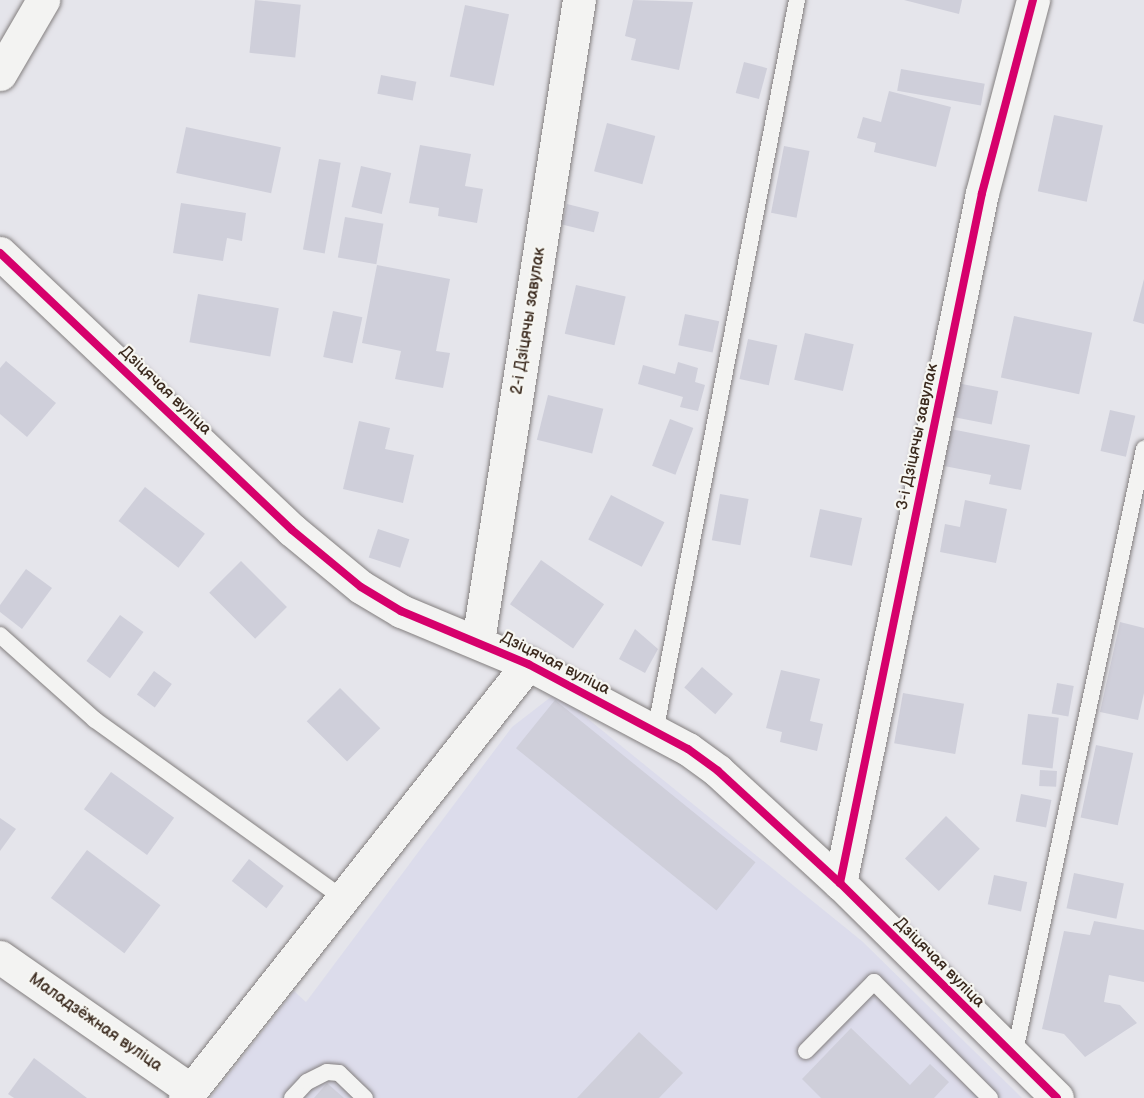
<!DOCTYPE html>
<meta charset="utf-8">
<style>
body{margin:0}
#map{position:relative;width:1144px;height:1098px;overflow:hidden;background:#e5e5eb;font-family:"Balsamiq Sans",sans-serif}
div>[style]{position:absolute}
.built>*{inset:0;background:#dcdceb}
.building>*{inset:0;background:#cfcfda;transform-origin:0 0}
.roads{filter:drop-shadow(0 0 2px #837f7f) drop-shadow(0 0 2px #837f7f)}
.service>*{height:16px;margin:-8px;padding:0 8px;transform-origin:8px;border-radius:8px;background:#f3f3f2}
.minor>*{height:33px;margin:-16.5px;padding:0 16.5px;transform-origin:16.5px;border-radius:16.5px;background:#f3f3f2}
.cycleway>*{height:8px;margin:-4px;padding:0 4px;transform-origin:4px;border-radius:4px;background:#d6006c}
span{translate:-50% -50%;white-space:nowrap;text-align:center;line-height:1.15;-webkit-text-stroke:4.5px #f6f6f2;paint-order:stroke}
.street-label{font-size:16px;color:#3b2a1e}
</style>
<div id="map">
<div class="built">
<i style="clip-path:polygon(556px 693px,863px 942px,1022px 1098px,210px 1098px,294px 991px,306px 1002px,512px 727px)"></i>
</div>
<div class="building">
<i style="left:255px;top:0;width:46px;height:53px;rotate:6deg"></i>
<i style="clip-path:polygon(633px 0,693px 2px,679px 70px,631px 60px,636px 39px,625px 36px)"></i>
<i style="clip-path:polygon(904px 0,962px 0,959px 14px)"></i>
<i style="left:465px;top:5px;width:45px;height:73px;rotate:12deg"></i>
<i style="left:744px;top:62px;width:24px;height:32px;rotate:15deg"></i>
<i style="left:901px;top:69px;width:85px;height:22px;rotate:10deg"></i>
<i style="left:381px;top:75px;width:36px;height:19px;rotate:11deg"></i>
<i style="clip-path:polygon(889px 91px,951px 107px,936px 167px,874px 152px,876px 143px,857px 138px,863px 117px,881px 122px)"></i>
<i style="left:1054px;top:115px;width:50px;height:78px;rotate:12deg"></i>
<i style="left:607px;top:123px;width:50px;height:50px;rotate:15deg"></i>
<i style="left:186px;top:127px;width:97px;height:47px;rotate:12deg"></i>
<i style="clip-path:polygon(420px 145px,471px 154px,465px 186px,483px 189px,477px 223px,438px 216px,439px 208px,409px 203px)"></i>
<i style="left:784px;top:146px;width:26px;height:68px;rotate:11deg"></i>
<i style="left:319px;top:159px;width:22px;height:92px;rotate:10deg"></i>
<i style="left:361px;top:166px;width:31px;height:42px;rotate:13deg"></i>
<i style="clip-path:polygon(181px 203px,246px 213px,242px 241px,227px 238px,223px 261px,173px 253px)"></i>
<i style="left:567px;top:204px;width:33px;height:21px;rotate:14deg"></i>
<i style="left:345px;top:217px;width:39px;height:41px;rotate:10deg"></i>
<i style="clip-path:polygon(377px 265px,450px 279px,436px 351px,450px 353px,443px 388px,395px 379px,401px 351px,362px 343px)"></i>
<i style="clip-path:polygon(1144px 279px,1144px 324px,1133px 321px)"></i>
<i style="left:576px;top:285px;width:51px;height:50px;rotate:13deg"></i>
<i style="left:198px;top:294px;width:82px;height:49px;rotate:10deg"></i>
<i style="left:333px;top:311px;width:30px;height:47px;rotate:12deg"></i>
<i style="left:685px;top:314px;width:35px;height:32px;rotate:12deg"></i>
<i style="left:1014px;top:316px;width:80px;height:63px;rotate:12deg"></i>
<i style="left:805px;top:333px;width:50px;height:48px;rotate:13deg"></i>
<i style="left:748px;top:339px;width:30px;height:41px;rotate:12deg"></i>
<i style="clip-path:polygon(6px 361px,56px 403px,27px 437px,0 414px,0 368px)"></i>
<i style="clip-path:polygon(678px 362px,698px 368px,695px 382px,705px 385px,698px 411px,680px 407px,683px 397px,638px 384px,643px 365px,675px 374px)"></i>
<i style="left:957px;top:383px;width:42px;height:34px;rotate:11deg"></i>
<i style="left:548px;top:395px;width:57px;height:46px;rotate:14deg"></i>
<i style="left:1110px;top:410px;width:26px;height:42px;rotate:13deg"></i>
<i style="left:670px;top:419px;width:25px;height:50px;rotate:21deg"></i>
<i style="clip-path:polygon(359px 421px,390px 428px,385px 449px,414px 455px,403px 503px,343px 489px)"></i>
<i style="clip-path:polygon(951px 429px,1030px 445px,1021px 490px,989px 484px,991px 475px,944px 466px)"></i>
<i style="left:145px;top:487px;width:76px;height:43px;rotate:38deg"></i>
<i style="left:720px;top:494px;width:29px;height:47px;rotate:10deg"></i>
<i style="left:611px;top:495px;width:60px;height:50px;rotate:27deg"></i>
<i style="clip-path:polygon(965px 500px,1007px 509px,996px 563px,940px 552px,945px 524px,960px 527px)"></i>
<i style="left:820px;top:509px;width:43px;height:49px;rotate:12deg"></i>
<i style="left:378px;top:529px;width:33px;height:30px;rotate:18deg"></i>
<i style="left:541px;top:560px;width:77px;height:54px;rotate:35deg"></i>
<i style="left:241px;top:561px;width:65px;height:45px;rotate:45deg"></i>
<i style="clip-path:polygon(26px 569px,52px 588px,22px 629px,0 612px,0 605px)"></i>
<i style="left:120px;top:615px;width:29px;height:57px;rotate:36deg"></i>
<i style="clip-path:polygon(1120px 622px,1144px 628px,1144px 693px,1138px 720px,1100px 712px)"></i>
<i style="clip-path:polygon(635px 629px,658px 649px,645px 673px,619px 659px)"></i>
<i style="left:702px;top:667px;width:41px;height:27px;rotate:41deg"></i>
<i style="clip-path:polygon(781px 670px,820px 679px,810px 721px,823px 724px,817px 751px,780px 742px,782px 732px,766px 728px)"></i>
<i style="left:154px;top:671px;width:22px;height:29px;rotate:36deg"></i>
<i style="left:1057px;top:683px;width:17px;height:31px;rotate:10deg"></i>
<i style="left:340px;top:688px;width:57px;height:47px;rotate:45deg"></i>
<i style="left:903px;top:693px;width:62px;height:51px;rotate:10deg"></i>
<i style="left:555px;top:700px;width:258px;height:62px;rotate:39deg"></i>
<i style="left:1028px;top:714px;width:31px;height:51px;rotate:7deg"></i>
<i style="left:1096px;top:745px;width:38px;height:74px;rotate:12deg"></i>
<i style="left:1040px;top:770px;width:17px;height:16px;rotate:3deg"></i>
<i style="left:111px;top:772px;width:78px;height:46px;rotate:36deg"></i>
<i style="left:1021px;top:794px;width:31px;height:28px;rotate:11deg"></i>
<i style="left:946px;top:816px;width:47px;height:59px;rotate:44deg"></i>
<i style="clip-path:polygon(0 818px,16px 829px,0 851px)"></i>
<i style="left:87px;top:850px;width:92px;height:60px;rotate:37deg"></i>
<i style="left:249px;top:859px;width:44px;height:28px;rotate:38deg"></i>
<i style="left:1074px;top:873px;width:51px;height:36px;rotate:12deg"></i>
<i style="left:994px;top:875px;width:34px;height:30px;rotate:12deg"></i>
<i style="clip-path:polygon(1094px 921px,1144px 930px,1144px 982px,1109px 975px,1104px 1002px,1120px 1005px,1137px 1023px,1085px 1057px,1064px 1034px,1042px 1029px,1064px 931px,1090px 935px)"></i>
<i style="clip-path:polygon(851px 1028px,910px 1085px,930px 1064px,949px 1082px,934px 1098px,821px 1098px,802px 1079px)"></i>
<i style="clip-path:polygon(639px 1032px,683px 1073px,659px 1098px,577px 1098px)"></i>
<i style="clip-path:polygon(34px 1058px,87px 1098px,14px 1098px,8px 1094px)"></i>
<i style="clip-path:polygon(327px 1083px,344px 1098px,314px 1098px)"></i>
</div>
<div class="roads">
<div class="service">
<i style="left:0;top:635px;width:127px;rotate:41.8deg"></i>
<i style="left:95px;top:720px;width:305px;rotate:35.7deg"></i>
<i style="left:655px;top:732px;width:746px;rotate:-79.02deg"></i>
<i style="left:806px;top:1051px;width:97px;rotate:-45.4deg"></i>
<i style="left:874px;top:982px;width:164px;rotate:45deg"></i>
<i style="left:1014px;top:1056px;width:621px;rotate:-77.91deg"></i>
<i style="left:292px;top:1098px;width:22px;rotate:-47deg"></i>
<i style="left:307px;top:1082px;width:22px;rotate:-27deg"></i>
<i style="left:327px;top:1072px;width:12px;rotate:5deg"></i>
<i style="left:339px;top:1073px;width:36px;rotate:44deg"></i>
</div>
<div class="minor">
<i style="left:0;top:74px;width:86px;rotate:-59.8deg"></i>
<i style="left:0;top:253px;width:402px;rotate:43.5deg"></i>
<i style="left:292px;top:530px;width:89px;rotate:39.6deg"></i>
<i style="left:361px;top:587px;width:47px;rotate:31deg"></i>
<i style="left:401px;top:611px;width:138px;rotate:22.7deg"></i>
<i style="left:528px;top:664px;width:181px;rotate:28deg"></i>
<i style="left:688px;top:749px;width:37px;rotate:36deg"></i>
<i style="left:718px;top:771px;width:166px;rotate:42.6deg"></i>
<i style="left:840px;top:883px;width:305px;rotate:44.7deg"></i>
<i style="left:478px;top:641px;width:649px;rotate:-81.05deg"></i>
<i style="left:840px;top:883px;width:704px;rotate:-78.37deg"></i>
<i style="left:982px;top:193px;width:200px;rotate:-75.2deg"></i>
<i style="left:0;top:957px;width:233px;rotate:34.9deg"></i>
<i style="left:185px;top:1098px;width:553px;rotate:-51.68deg"></i>
</div>
</div>
<div class="cycleway">
<i style="left:0;top:253px;width:402px;rotate:43.5deg"></i>
<i style="left:292px;top:530px;width:89px;rotate:39.6deg"></i>
<i style="left:361px;top:587px;width:47px;rotate:31deg"></i>
<i style="left:401px;top:611px;width:138px;rotate:22.7deg"></i>
<i style="left:528px;top:664px;width:181px;rotate:28deg"></i>
<i style="left:688px;top:749px;width:37px;rotate:36deg"></i>
<i style="left:718px;top:771px;width:166px;rotate:42.6deg"></i>
<i style="left:840px;top:883px;width:305px;rotate:44.7deg"></i>
<i style="left:840px;top:883px;width:704px;rotate:-78.37deg"></i>
<i style="left:982px;top:193px;width:200px;rotate:-75.2deg"></i>
</div>
<div class="street-label">
<span style="left:529px;top:321px;rotate:-81deg">2-і Дзіцячы завулак</span>
<span style="left:165px;top:391px;rotate:44deg">Дзіцячая вуліца</span>
<span style="left:918px;top:437px;rotate:-78deg">3-і Дзіцячы завулак</span>
<span style="left:555px;top:664px;rotate:27deg">Дзіцячая вуліца</span>
<span style="left:939px;top:963px;rotate:45deg">Дзіцячая вуліца</span>
<span style="left:95px;top:1023px;rotate:35deg">Маладзёжная вуліца</span>
</div>
</div>
